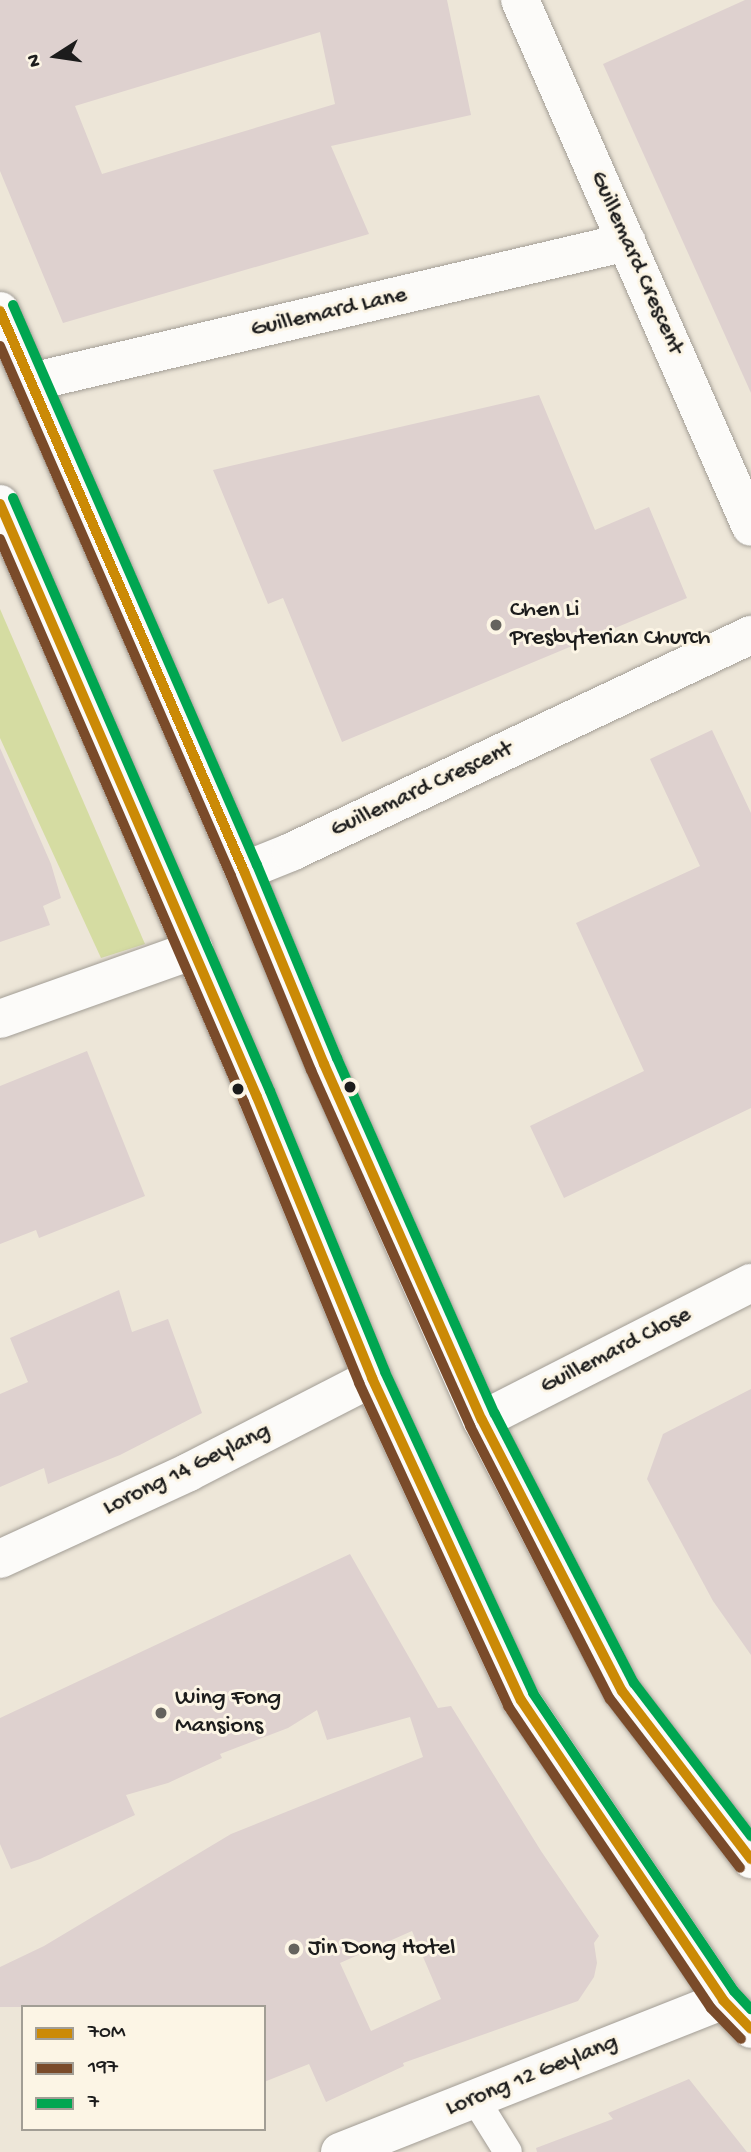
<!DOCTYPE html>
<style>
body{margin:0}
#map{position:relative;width:751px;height:2152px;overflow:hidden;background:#ede6d8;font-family:"Gochi Hand",sans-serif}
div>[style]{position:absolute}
.green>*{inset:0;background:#d5dca2}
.building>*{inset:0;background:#ded1cf}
.roads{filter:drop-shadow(0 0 2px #a29d95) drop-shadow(0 0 2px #a29d95)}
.service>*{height:28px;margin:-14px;padding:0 14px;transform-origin:14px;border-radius:14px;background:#fcfbf9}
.minor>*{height:38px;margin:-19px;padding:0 19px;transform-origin:19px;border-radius:19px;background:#fcfbf9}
.primary>*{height:38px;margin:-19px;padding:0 19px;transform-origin:19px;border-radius:19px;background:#fcfbf9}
.bus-1>*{height:10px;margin:-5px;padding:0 5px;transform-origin:5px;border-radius:5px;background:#cb8a06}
.bus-2>*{height:10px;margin:-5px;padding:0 5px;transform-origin:5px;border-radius:5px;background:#7a4b2a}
.bus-3>*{height:10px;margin:-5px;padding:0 5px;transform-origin:5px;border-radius:5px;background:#00a651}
.dots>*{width:19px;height:19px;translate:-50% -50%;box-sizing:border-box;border:4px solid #fcf5e5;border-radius:50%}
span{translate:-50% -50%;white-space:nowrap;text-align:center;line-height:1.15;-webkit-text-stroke:6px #fcf5e5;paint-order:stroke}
.street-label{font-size:24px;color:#1c1c1c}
.poi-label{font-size:24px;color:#1c1c1c}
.left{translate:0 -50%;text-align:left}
.legend{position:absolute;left:21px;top:2005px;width:245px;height:126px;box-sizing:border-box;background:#fcf5e5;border:2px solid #a29e95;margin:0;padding:9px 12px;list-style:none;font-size:21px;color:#1c1c1c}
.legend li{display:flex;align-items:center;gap:14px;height:35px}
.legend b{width:35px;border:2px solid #a29e95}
.north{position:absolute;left:21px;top:21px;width:70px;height:70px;-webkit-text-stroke:5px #fcf5e5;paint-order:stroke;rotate:258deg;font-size:19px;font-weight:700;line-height:28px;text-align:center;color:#1c1c1c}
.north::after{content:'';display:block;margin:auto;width:24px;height:32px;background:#1c1c1c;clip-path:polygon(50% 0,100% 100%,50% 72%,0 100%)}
</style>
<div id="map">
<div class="green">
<i style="clip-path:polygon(0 609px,145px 944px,101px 958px,0 738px)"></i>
</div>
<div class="building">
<i style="clip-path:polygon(evenodd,0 0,447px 0,471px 115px,331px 146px,369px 234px,63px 323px,0 171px,0 0,320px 32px,335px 104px,102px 174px,75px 106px,320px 32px)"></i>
<i style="clip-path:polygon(745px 0,751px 0,751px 393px,603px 64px)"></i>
<i style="clip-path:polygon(539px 395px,595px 530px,649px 507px,687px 598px,342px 742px,283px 598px,268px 604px,213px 470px)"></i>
<i style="clip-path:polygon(712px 730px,751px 813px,751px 1108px,564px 1198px,530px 1126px,644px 1071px,576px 923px,700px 866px,650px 759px)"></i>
<i style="clip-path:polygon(0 748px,51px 864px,61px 898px,43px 906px,50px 925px,0 942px)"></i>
<i style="clip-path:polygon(87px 1051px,145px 1196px,39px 1238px,36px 1230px,0 1244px,0 1086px)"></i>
<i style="clip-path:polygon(119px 1290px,132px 1332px,168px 1319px,202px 1413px,120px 1455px,48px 1484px,44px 1468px,0 1487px,0 1394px,28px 1382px,10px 1338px)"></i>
<i style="clip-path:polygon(751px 1389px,751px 1655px,713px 1601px,647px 1479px,663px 1434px)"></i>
<i style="clip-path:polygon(evenodd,350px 1554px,438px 1708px,451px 1706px,541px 1851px,599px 1936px,594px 1943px,597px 1963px,594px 1977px,578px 2001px,403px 2063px,404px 2066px,326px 2102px,309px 2064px,264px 2082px,264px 2007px,0 2007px,0 1967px,44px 1946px,231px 1834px,423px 1757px,410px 1717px,327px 1740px,317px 1710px,288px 1728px,220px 1754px,222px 1758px,168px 1783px,126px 1795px,135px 1815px,40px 1859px,11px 1869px,0 1844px,0 1718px,350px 1554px,412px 1931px,441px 1999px,371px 2031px,340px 1963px,412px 1931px)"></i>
<i style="clip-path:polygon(689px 2079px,747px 2152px,537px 2152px,536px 2148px,613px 2119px,608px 2113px)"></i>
</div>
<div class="roads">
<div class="service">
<i style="left:475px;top:2099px;width:62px;rotate:58.1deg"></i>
</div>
<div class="minor">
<i style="left:520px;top:0;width:575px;rotate:66.33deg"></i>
<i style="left:31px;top:382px;width:612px;rotate:-13.22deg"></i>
<i style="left:244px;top:871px;width:51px;rotate:-22deg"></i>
<i style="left:291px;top:852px;width:509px;rotate:-25.26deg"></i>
<i style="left:0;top:1019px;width:206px;rotate:-19.6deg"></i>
<i style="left:482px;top:1420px;width:302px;rotate:-27deg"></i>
<i style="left:0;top:1559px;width:208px;rotate:-24.7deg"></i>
<i style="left:189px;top:1472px;width:206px;rotate:-27.2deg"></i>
<i style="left:340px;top:2152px;width:412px;rotate:-21.6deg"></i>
</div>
<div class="primary">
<i style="left:0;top:311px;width:611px;rotate:66.46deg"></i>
<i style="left:244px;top:871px;width:209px;rotate:67.5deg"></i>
<i style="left:324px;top:1064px;width:389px;rotate:66.1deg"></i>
<i style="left:482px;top:1420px;width:305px;rotate:62.7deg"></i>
<i style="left:622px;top:1691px;width:212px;rotate:52.5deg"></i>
<i style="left:0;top:504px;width:646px;rotate:66.57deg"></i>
<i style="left:257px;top:1097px;width:304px;rotate:67.7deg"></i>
<i style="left:372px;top:1378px;width:355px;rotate:65.2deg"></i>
<i style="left:521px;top:1700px;width:362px;rotate:56deg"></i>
<i style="left:723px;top:2000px;width:40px;rotate:46deg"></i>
</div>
</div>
<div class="bus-1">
<i style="left:0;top:311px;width:611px;rotate:66.46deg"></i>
<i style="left:244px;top:871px;width:209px;rotate:67.5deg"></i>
<i style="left:324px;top:1064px;width:389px;rotate:66.1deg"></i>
<i style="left:482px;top:1420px;width:305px;rotate:62.7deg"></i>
<i style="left:622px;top:1691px;width:212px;rotate:52.5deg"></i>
<i style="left:0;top:504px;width:646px;rotate:66.57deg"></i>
<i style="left:257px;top:1097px;width:304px;rotate:67.7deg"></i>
<i style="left:372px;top:1378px;width:355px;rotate:65.2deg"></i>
<i style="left:521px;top:1700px;width:362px;rotate:56deg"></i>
<i style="left:723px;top:2000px;width:40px;rotate:46deg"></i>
</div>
<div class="bus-2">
<i style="left:0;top:346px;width:578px;rotate:66.45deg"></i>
<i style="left:231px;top:876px;width:210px;rotate:67.6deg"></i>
<i style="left:311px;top:1070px;width:390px;rotate:65.9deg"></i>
<i style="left:470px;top:1426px;width:307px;rotate:62.9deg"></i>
<i style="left:610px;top:1699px;width:213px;rotate:52.4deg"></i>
<i style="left:0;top:539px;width:614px;rotate:66.57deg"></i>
<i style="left:244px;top:1102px;width:304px;rotate:67.7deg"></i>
<i style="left:359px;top:1383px;width:356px;rotate:65.2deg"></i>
<i style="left:508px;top:1706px;width:364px;rotate:56.1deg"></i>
<i style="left:711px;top:2008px;width:43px;rotate:45.9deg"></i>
</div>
<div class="bus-3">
<i style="left:13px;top:305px;width:611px;rotate:66.46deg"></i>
<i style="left:257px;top:865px;width:209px;rotate:67.5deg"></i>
<i style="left:337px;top:1058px;width:389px;rotate:66.1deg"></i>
<i style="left:495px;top:1414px;width:303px;rotate:62.7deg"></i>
<i style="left:634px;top:1683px;width:193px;rotate:52.6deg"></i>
<i style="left:13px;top:498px;width:646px;rotate:66.57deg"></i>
<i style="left:270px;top:1091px;width:304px;rotate:67.7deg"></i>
<i style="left:385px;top:1372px;width:353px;rotate:65.2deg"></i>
<i style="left:533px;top:1693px;width:359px;rotate:56deg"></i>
<i style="left:734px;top:1991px;width:25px;rotate:47deg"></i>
</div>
<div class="dots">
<i style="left:496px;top:625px;background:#65635e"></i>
<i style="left:350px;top:1087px;background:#1c1c1c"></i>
<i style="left:238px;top:1089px;background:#1c1c1c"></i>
<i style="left:161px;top:1713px;background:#65635e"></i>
<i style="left:294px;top:1949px;background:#65635e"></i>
</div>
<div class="street-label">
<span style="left:636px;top:263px;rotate:66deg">Guillemard Crescent</span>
<span style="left:329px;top:313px;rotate:-13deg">Guillemard Lane</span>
<span style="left:422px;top:790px;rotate:-25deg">Guillemard Crescent</span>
<span style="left:616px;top:1351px;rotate:-27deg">Guillemard Close</span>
<span style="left:187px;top:1470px;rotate:-26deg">Lorong 14 Geylang</span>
<span style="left:532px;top:2076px;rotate:-22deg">Lorong 12 Geylang</span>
</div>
<div class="poi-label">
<span class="left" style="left:510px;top:625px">Chen Li<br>Presbyterian Church</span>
<span class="left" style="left:175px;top:1713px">Wing Fong<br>Mansions</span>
<span class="left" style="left:308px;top:1949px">Jin Dong Hotel</span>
</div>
<ul class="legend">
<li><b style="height:9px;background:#cb8a06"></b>70M</li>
<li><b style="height:9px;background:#7a4b2a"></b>197</li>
<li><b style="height:9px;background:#00a651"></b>7</li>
</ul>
<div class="north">N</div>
</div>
